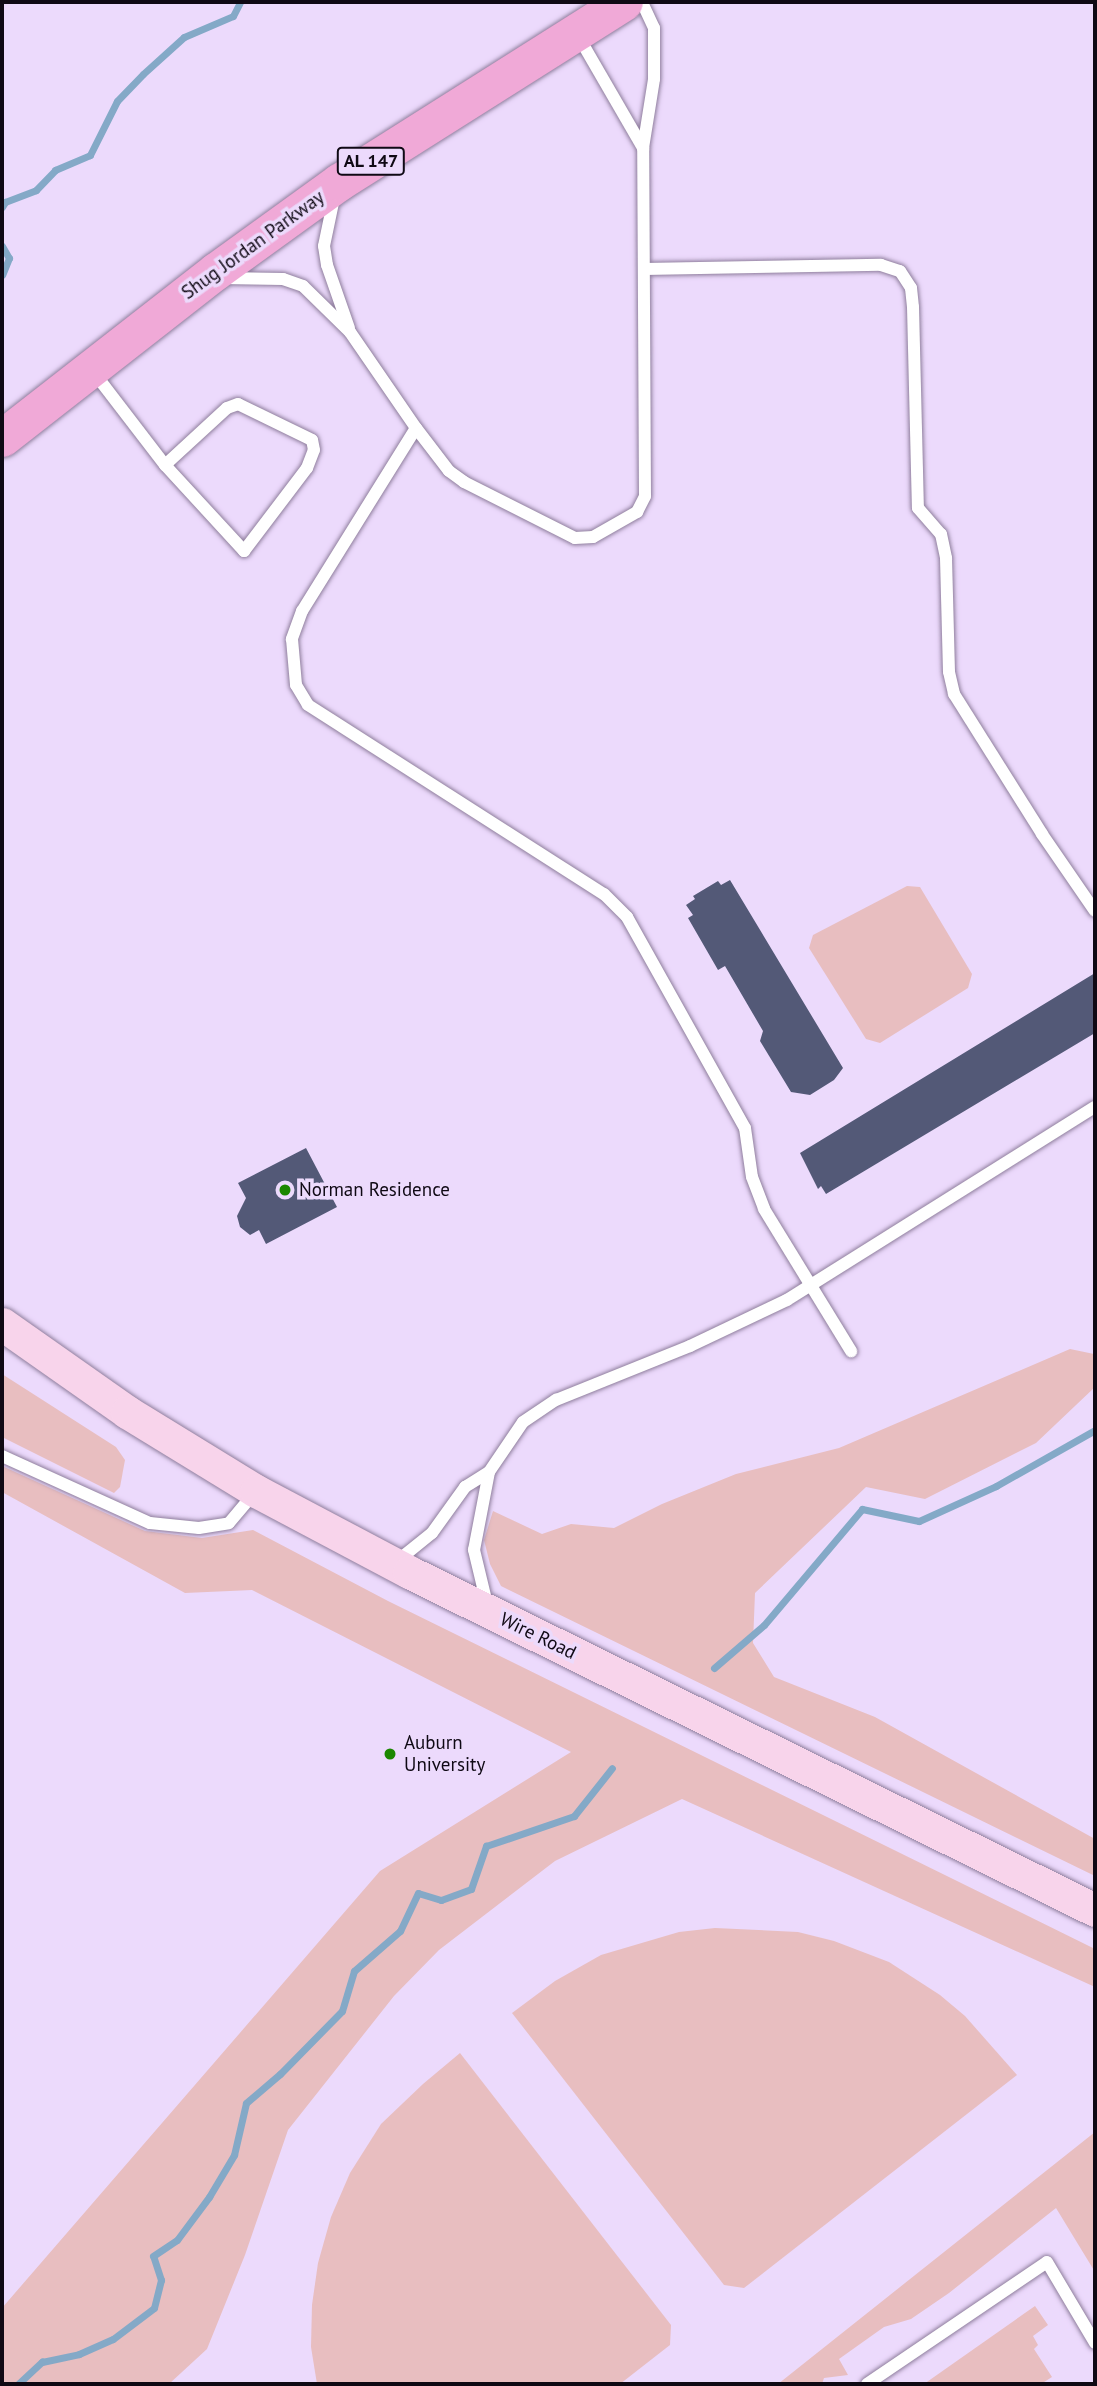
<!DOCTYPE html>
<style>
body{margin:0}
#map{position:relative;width:1097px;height:2386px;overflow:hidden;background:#ecdafc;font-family:"PT Sans",sans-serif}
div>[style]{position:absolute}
.green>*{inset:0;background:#e8bec0}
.stream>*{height:7px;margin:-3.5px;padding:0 3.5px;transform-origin:3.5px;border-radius:3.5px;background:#84a9c7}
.building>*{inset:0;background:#535977}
.roads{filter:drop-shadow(0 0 2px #8f7e9d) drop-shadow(0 0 2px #8f7e9d)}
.lane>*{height:12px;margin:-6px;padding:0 6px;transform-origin:6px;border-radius:6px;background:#fff}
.secondary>*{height:33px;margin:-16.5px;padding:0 16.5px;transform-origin:16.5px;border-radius:16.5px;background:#f8d4eb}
.primary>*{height:37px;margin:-18.5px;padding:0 18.5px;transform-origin:18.5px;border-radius:18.5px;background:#f0a9d7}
.dots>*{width:19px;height:19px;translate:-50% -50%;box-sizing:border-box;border:4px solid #ecdafc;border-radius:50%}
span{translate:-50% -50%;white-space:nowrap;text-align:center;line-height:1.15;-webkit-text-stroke:7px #ecdafc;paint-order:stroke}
.shield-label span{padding:2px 5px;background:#ecdafc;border:2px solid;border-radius:5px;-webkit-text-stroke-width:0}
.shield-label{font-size:18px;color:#0f0914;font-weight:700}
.street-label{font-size:19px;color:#0f0914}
.poi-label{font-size:19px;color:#0f0914}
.left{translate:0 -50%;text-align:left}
.frame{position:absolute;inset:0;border:4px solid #0f0914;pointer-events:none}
</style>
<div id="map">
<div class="green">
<i style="clip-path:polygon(907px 886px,920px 887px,972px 974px,968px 988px,880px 1043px,866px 1039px,809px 948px,813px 935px)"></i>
<i style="clip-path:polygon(1070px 1349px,1094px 1354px,1095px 1387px,1036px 1443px,925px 1499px,866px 1487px,755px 1593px,753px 1643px,774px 1677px,875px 1717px,1095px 1839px,1095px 1876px,501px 1586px,490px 1564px,484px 1540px,493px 1511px,542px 1534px,571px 1524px,614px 1528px,662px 1504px,736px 1474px,839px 1448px)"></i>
<i style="clip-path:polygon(2px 1374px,116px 1447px,125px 1460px,120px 1487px,114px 1493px,2px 1437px)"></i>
<i style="clip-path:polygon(2px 1466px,145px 1531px,202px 1538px,253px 1530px,388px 1601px,1095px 1949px,1095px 1987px,682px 1799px,555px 1861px,439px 1950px,394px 1996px,288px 2130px,245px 2255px,207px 2349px,169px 2384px,2px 2384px,2px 2308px,380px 1871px,571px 1752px,252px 1590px,185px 1593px,2px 1492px)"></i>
<i style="clip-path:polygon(715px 1928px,798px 1932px,834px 1941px,889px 1962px,940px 1995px,965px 2016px,1017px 2075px,744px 2288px,724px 2285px,512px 2013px,555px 1981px,601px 1955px,679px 1932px)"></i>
<i style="clip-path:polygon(460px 2053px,671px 2325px,670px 2345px,620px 2384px,317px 2384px,311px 2347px,312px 2305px,318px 2263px,331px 2217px,350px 2173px,381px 2124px,423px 2084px)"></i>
<i style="clip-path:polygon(1095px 2132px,1095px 2272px,1056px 2208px,949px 2293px,911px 2319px,884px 2327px,839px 2359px,848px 2375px,824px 2378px,822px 2384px,778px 2384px)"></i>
<i style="clip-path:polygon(1035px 2306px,1048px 2325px,1033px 2336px,1038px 2345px,1034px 2349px,1052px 2377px,1041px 2384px,924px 2384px)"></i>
</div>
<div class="stream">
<i style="left:2px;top:207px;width:6px;rotate:-59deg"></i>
<i style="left:5px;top:202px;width:33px;rotate:-21deg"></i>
<i style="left:36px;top:190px;width:28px;rotate:-46deg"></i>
<i style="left:55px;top:170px;width:38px;rotate:-23deg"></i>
<i style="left:90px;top:155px;width:60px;rotate:-63.4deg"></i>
<i style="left:117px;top:101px;width:37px;rotate:-46deg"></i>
<i style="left:143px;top:74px;width:55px;rotate:-42.1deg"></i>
<i style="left:184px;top:37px;width:53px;rotate:-23.2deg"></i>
<i style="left:233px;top:16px;width:16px;rotate:-63deg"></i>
<i style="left:2px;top:246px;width:14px;rotate:60deg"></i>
<i style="left:9px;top:258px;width:18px;rotate:112deg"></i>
<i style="left:714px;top:1668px;width:66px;rotate:-40.7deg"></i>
<i style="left:764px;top:1625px;width:152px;rotate:-49.8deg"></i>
<i style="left:862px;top:1509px;width:58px;rotate:11.9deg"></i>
<i style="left:919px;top:1521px;width:85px;rotate:-24.4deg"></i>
<i style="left:996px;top:1486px;width:114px;rotate:-29.5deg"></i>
<i style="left:18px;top:2384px;width:33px;rotate:-43deg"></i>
<i style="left:42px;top:2362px;width:38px;rotate:-12deg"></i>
<i style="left:79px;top:2354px;width:37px;rotate:-24deg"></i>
<i style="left:113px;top:2339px;width:51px;rotate:-37.1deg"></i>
<i style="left:154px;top:2308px;width:29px;rotate:-76deg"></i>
<i style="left:161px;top:2280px;width:25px;rotate:-108deg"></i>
<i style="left:153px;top:2256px;width:29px;rotate:-34deg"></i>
<i style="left:177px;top:2240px;width:54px;rotate:-53.3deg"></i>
<i style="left:209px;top:2197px;width:49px;rotate:-59.2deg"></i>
<i style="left:234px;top:2155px;width:53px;rotate:-77deg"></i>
<i style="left:246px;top:2103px;width:45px;rotate:-40.5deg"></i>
<i style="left:280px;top:2074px;width:88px;rotate:-45.5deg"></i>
<i style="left:342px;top:2011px;width:42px;rotate:-73.3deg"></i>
<i style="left:354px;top:1971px;width:61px;rotate:-41deg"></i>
<i style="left:400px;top:1931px;width:42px;rotate:-64.7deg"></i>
<i style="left:418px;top:1893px;width:24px;rotate:17deg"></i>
<i style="left:441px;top:1900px;width:32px;rotate:-20deg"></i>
<i style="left:471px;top:1889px;width:46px;rotate:-70.8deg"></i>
<i style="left:486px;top:1846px;width:93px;rotate:-18.8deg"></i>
<i style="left:574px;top:1816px;width:61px;rotate:-51.6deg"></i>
</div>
<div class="building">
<i style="clip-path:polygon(730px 880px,843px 1068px,834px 1080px,810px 1095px,791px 1092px,760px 1041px,763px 1031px,725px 966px,718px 970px,688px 918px,693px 915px,686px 905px,695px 899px,693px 896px,718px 881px,721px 885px)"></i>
<i style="clip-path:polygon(1095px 973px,1095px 1033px,826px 1194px,821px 1186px,818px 1189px,800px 1153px)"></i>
<i style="clip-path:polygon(306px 1148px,337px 1207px,266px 1244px,259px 1230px,250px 1235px,240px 1227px,237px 1216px,246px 1198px,238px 1183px)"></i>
</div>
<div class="roads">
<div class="lane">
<i style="left:577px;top:34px;width:132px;rotate:59.9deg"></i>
<i style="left:334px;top:198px;width:49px;rotate:101.8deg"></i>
<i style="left:324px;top:246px;width:19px;rotate:81deg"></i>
<i style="left:327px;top:265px;width:67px;rotate:70.8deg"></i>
<i style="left:644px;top:269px;width:237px;rotate:-1deg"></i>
<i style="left:881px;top:265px;width:20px;rotate:18deg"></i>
<i style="left:900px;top:271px;width:20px;rotate:57deg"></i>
<i style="left:911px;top:288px;width:19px;rotate:84deg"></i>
<i style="left:913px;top:307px;width:201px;rotate:88.6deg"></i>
<i style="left:918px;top:508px;width:35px;rotate:49deg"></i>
<i style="left:941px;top:534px;width:25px;rotate:78deg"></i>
<i style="left:946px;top:558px;width:114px;rotate:88.5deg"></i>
<i style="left:949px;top:672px;width:23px;rotate:77deg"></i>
<i style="left:954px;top:694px;width:165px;rotate:57.8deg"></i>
<i style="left:1042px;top:834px;width:93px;rotate:55.5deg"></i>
<i style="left:222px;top:278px;width:61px;rotate:0.9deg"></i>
<i style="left:283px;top:279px;width:21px;rotate:19deg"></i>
<i style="left:303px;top:286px;width:66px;rotate:44.4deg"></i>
<i style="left:350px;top:332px;width:116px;rotate:55.5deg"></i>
<i style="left:416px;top:428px;width:54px;rotate:52.5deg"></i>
<i style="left:449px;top:471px;width:19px;rotate:36deg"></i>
<i style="left:464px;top:482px;width:124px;rotate:26.8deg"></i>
<i style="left:575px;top:538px;width:18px;rotate:-3deg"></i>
<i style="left:593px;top:537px;width:51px;rotate:-29.6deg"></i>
<i style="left:637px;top:512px;width:18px;rotate:-63deg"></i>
<i style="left:645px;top:496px;width:348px;rotate:-90.3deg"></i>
<i style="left:643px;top:148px;width:70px;rotate:-80.9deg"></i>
<i style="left:654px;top:79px;width:51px;rotate:-90deg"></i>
<i style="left:654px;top:28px;width:29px;rotate:-115deg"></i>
<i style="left:92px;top:370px;width:120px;rotate:52.5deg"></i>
<i style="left:165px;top:465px;width:117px;rotate:47.4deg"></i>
<i style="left:244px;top:551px;width:104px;rotate:-52.8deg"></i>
<i style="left:307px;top:468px;width:19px;rotate:-69deg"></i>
<i style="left:314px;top:450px;width:10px;rotate:-101deg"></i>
<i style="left:312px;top:440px;width:82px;rotate:-154.1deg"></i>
<i style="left:238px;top:404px;width:12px;rotate:160deg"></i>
<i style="left:227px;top:408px;width:84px;rotate:137.4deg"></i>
<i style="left:416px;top:428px;width:216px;rotate:121.9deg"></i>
<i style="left:302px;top:611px;width:30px;rotate:110deg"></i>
<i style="left:292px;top:639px;width:46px;rotate:85deg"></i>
<i style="left:296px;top:685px;width:23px;rotate:59deg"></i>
<i style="left:308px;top:705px;width:351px;rotate:32.6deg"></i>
<i style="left:604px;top:894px;width:33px;rotate:45deg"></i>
<i style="left:627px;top:917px;width:242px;rotate:60.8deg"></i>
<i style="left:745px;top:1128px;width:49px;rotate:81.9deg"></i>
<i style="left:752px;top:1177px;width:34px;rotate:69deg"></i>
<i style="left:764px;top:1209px;width:167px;rotate:58.5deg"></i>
<i style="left:2px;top:1456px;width:162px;rotate:24.4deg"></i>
<i style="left:150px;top:1523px;width:49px;rotate:5.8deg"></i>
<i style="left:199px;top:1528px;width:30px;rotate:-9deg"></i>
<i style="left:229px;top:1523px;width:42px;rotate:-49.8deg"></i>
<i style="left:396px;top:1562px;width:46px;rotate:-38.9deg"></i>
<i style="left:432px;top:1533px;width:57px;rotate:-54.3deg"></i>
<i style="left:465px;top:1487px;width:28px;rotate:-32deg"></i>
<i style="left:489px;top:1472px;width:60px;rotate:-55.8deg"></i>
<i style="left:523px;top:1422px;width:40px;rotate:-34deg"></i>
<i style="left:556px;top:1400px;width:144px;rotate:-21.9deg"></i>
<i style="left:690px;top:1346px;width:107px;rotate:-25.4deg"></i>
<i style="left:787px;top:1300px;width:363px;rotate:-32.1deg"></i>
<i style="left:487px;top:1604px;width:56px;rotate:-103.5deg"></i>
<i style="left:474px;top:1550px;width:79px;rotate:-79.1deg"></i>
<i style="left:867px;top:2384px;width:217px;rotate:-34.1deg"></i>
<i style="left:1047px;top:2262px;width:94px;rotate:59.3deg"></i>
</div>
<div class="secondary">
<i style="left:2px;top:1324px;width:153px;rotate:35.1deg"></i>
<i style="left:127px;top:1412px;width:151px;rotate:31.5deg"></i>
<i style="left:256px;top:1491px;width:173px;rotate:27.9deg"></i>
<i style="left:409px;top:1572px;width:765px;rotate:26.23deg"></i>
</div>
<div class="primary">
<i style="left:2px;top:438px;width:271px;rotate:-38deg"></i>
<i style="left:216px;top:271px;width:152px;rotate:-35.9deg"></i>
<i style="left:339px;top:182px;width:337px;rotate:-32.3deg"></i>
</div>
</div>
<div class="dots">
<i style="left:285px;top:1190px;background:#1b8700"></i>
<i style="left:390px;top:1754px;background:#1b8700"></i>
</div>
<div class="shield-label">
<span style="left:371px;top:161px">AL 147</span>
</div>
<div class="street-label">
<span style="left:253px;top:245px;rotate:-36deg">Shug Jordan Parkway</span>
<span style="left:538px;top:1636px;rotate:26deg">Wire Road</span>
</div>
<div class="poi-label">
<span class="left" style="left:299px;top:1190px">Norman Residence</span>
<span class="left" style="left:404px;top:1754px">Auburn<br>University</span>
</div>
<div class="frame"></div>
</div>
